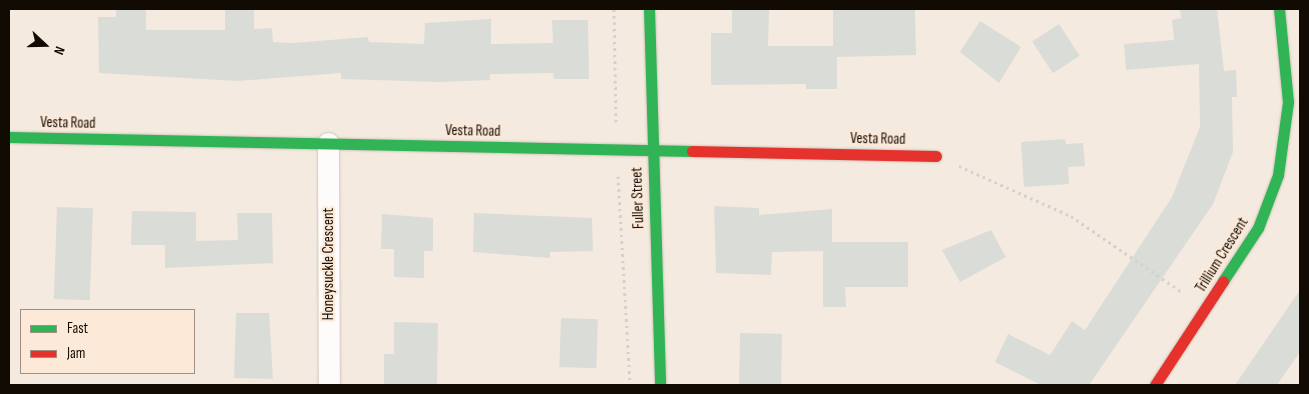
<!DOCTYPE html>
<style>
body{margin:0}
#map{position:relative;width:1309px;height:394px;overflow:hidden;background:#f5eadf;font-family:"Sofia Sans Condensed",sans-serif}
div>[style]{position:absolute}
.building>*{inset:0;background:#dadcd8;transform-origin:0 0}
.path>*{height:3px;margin-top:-1.5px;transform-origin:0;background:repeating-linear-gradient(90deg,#d4d0cd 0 2.5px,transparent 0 6.5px)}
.roads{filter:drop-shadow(0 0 1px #cec5bc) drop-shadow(0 0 1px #cec5bc)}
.street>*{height:21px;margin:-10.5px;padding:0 10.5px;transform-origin:10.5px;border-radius:10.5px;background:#fefcfa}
.fast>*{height:11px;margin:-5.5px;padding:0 5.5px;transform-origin:5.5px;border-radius:5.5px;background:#30b455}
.jam>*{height:11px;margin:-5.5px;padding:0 5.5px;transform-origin:5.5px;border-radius:5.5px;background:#e5322d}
span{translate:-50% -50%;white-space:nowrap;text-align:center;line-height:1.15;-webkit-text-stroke:4.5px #fde9d7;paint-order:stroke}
.street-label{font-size:15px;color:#120b04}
.frame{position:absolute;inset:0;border:10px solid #120b04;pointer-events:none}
.legend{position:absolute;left:20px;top:309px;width:175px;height:65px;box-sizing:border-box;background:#fde9d7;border:1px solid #9f9083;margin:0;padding:6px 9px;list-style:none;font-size:15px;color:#120b04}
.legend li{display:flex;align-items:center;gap:10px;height:25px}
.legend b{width:25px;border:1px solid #9f9083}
.north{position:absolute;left:20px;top:20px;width:50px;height:50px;-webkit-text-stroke:4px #fde9d7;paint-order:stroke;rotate:111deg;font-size:14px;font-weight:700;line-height:20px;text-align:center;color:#120b04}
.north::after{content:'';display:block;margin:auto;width:18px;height:22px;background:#120b04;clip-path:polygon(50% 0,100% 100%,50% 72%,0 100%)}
</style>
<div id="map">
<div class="building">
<i style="clip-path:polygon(116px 9px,146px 9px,146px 30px,225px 30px,225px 9px,254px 9px,254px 29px,272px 28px,273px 42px,293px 43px,368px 37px,369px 42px,424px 44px,425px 23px,491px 19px,491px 44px,553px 43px,552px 20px,588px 20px,589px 79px,554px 79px,553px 73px,490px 74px,490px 80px,440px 82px,341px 79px,341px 73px,237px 81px,99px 73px,98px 17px,116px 17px)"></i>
<i style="clip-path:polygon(732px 9px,769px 9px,768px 46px,833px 46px,833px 9px,915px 10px,916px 55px,837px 57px,837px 89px,806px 89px,806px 84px,711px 85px,711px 33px,732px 33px)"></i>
<i style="clip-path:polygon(1180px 9px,1217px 9px,1224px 71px,1236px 70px,1237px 97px,1232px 97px,1233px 152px,1213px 204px,1089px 385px,1041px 385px,995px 362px,1008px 334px,1050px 355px,1072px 321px,1085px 330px,1172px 197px,1200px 127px,1199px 64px,1126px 70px,1124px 44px,1174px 40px,1172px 20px,1181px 18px)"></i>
<i style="clip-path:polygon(980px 21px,1021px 47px,999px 83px,960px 52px)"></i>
<i style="left:1059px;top:24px;width:38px;height:32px;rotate:57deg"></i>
<i style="clip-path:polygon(1065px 139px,1066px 144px,1083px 143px,1085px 166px,1068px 167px,1069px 184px,1024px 187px,1021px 142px)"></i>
<i style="clip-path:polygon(714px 206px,759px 208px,759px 215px,832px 209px,832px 242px,908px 242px,908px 287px,845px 287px,846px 307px,823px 307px,823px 251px,772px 252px,771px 275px,716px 273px)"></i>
<i style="left:57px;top:207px;width:36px;height:92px;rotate:2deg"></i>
<i style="clip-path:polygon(132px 211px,196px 212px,196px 241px,238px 240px,237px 213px,272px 213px,273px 263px,165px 268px,165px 245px,131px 245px)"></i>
<i style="clip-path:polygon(474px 213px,592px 218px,593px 251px,550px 252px,550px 258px,473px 252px)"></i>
<i style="clip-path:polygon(382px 214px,433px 218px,433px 251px,424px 251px,424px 278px,394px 277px,394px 249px,381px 249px)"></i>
<i style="clip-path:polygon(991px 230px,1006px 257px,960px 282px,942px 250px)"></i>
<i style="clip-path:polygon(1300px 290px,1300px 352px,1277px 385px,1235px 385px)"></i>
<i style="clip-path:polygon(236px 313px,269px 313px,273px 379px,234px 378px)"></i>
<i style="left:561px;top:318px;width:37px;height:49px;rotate:2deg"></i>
<i style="clip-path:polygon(394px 322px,438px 323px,437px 385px,384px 384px,384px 354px,394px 354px)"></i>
<i style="left:740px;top:333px;width:42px;height:52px;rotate:1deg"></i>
</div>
<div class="path">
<i style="left:614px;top:9px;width:114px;rotate:89deg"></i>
<i style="left:959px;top:166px;width:123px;rotate:24.1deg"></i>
<i style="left:1071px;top:216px;width:136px;rotate:34.5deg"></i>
<i style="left:618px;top:176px;width:209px;rotate:86.7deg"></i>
</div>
<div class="roads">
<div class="street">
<i style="left:328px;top:143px;width:242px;rotate:89.8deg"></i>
</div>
<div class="fast">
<i style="left:649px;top:9px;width:376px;rotate:88.3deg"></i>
<i style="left:9px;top:137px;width:683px;rotate:1.17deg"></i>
<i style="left:1223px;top:281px;width:64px;rotate:-56.6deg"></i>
<i style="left:1258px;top:228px;width:57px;rotate:-69.3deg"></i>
<i style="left:1278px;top:175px;width:74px;rotate:-82.2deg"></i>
<i style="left:1288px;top:102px;width:93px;rotate:-95.5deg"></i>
</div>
<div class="jam">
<i style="left:692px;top:151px;width:244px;rotate:1.2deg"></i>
<i style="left:1155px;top:385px;width:124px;rotate:-56.8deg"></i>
</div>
</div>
<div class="street-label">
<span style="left:68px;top:123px;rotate:1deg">Vesta Road</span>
<span style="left:473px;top:131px;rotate:1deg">Vesta Road</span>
<span style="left:878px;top:139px;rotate:1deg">Vesta Road</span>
<span style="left:638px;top:198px;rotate:-92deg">Fuller Street</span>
<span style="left:1222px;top:255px;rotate:-58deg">Trillium Crescent</span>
<span style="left:329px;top:264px;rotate:-90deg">Honeysuckle Crescent</span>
</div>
<div class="frame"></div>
<ul class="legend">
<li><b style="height:6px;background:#30b455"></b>Fast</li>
<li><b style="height:6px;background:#e5322d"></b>Jam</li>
</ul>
<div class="north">N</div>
</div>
